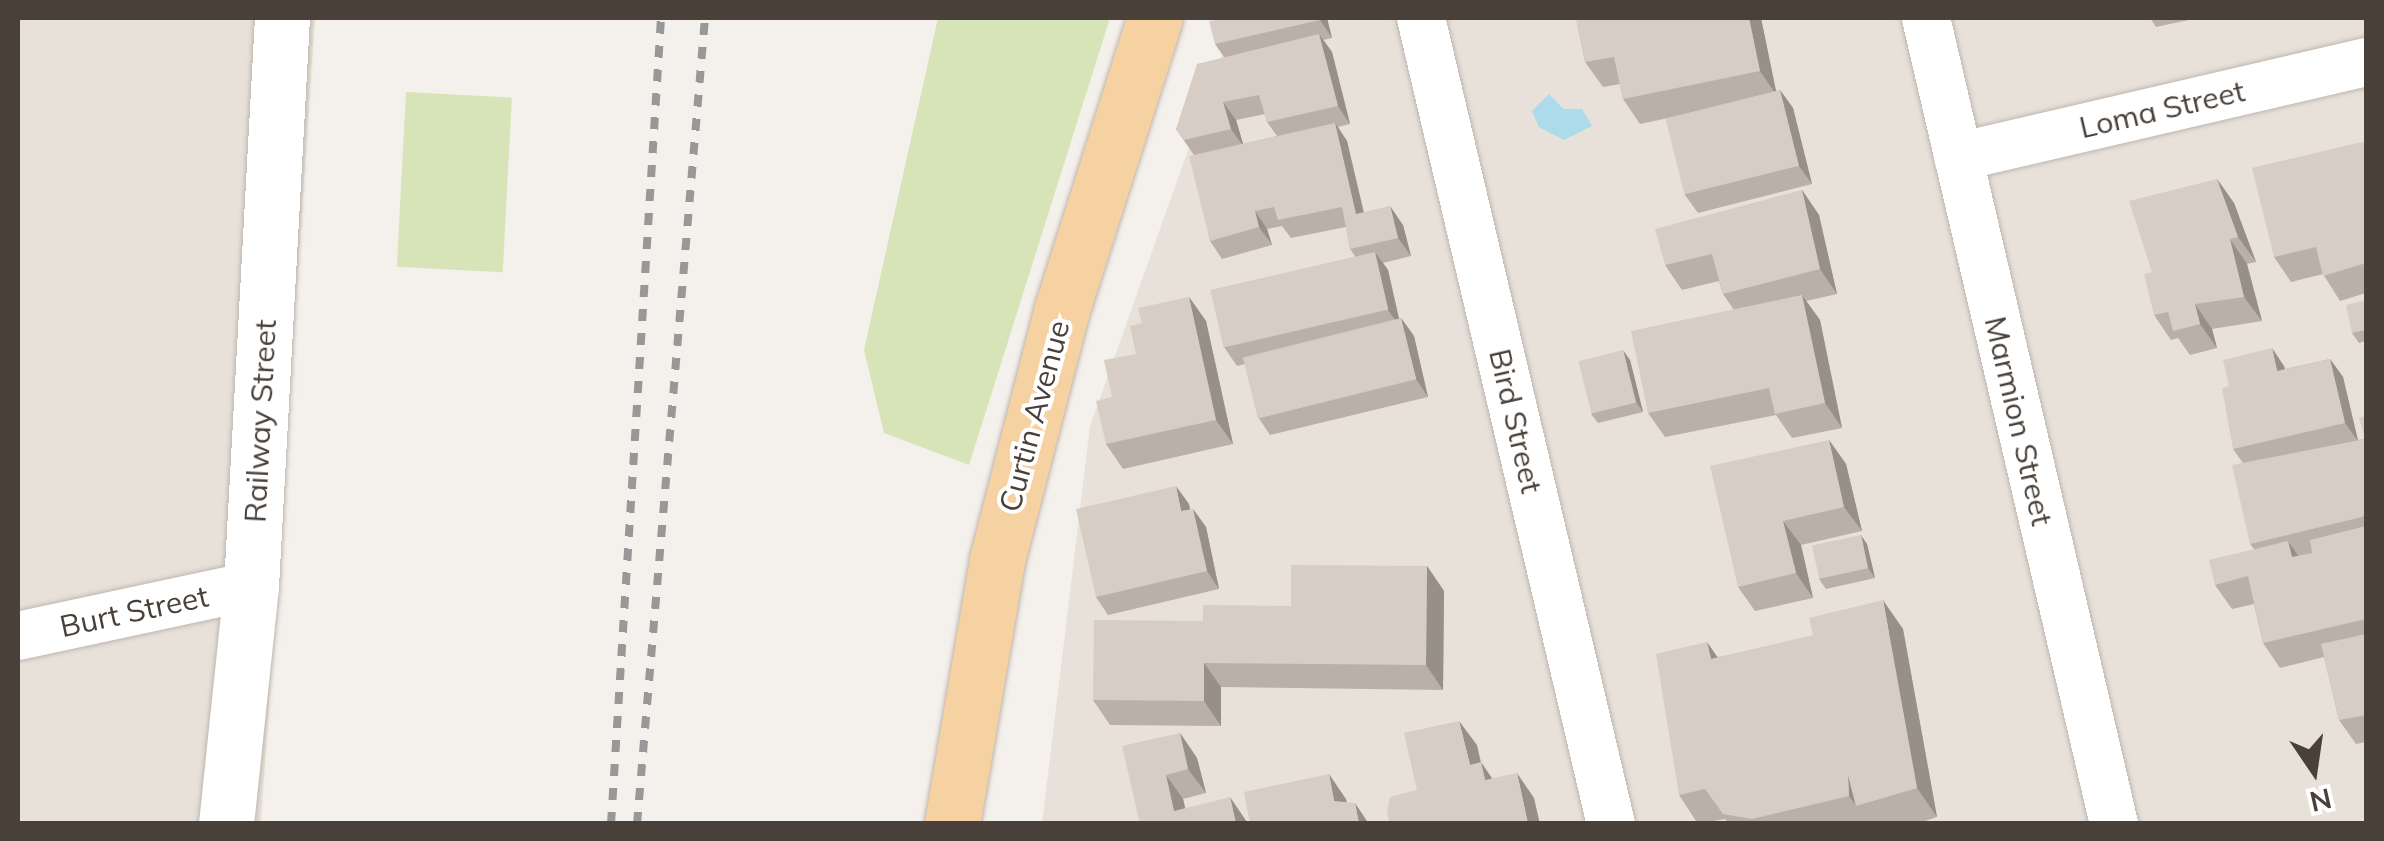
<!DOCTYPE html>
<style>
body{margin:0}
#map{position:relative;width:2384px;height:841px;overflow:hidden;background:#f4f0eb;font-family:Mulish,sans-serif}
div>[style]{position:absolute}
.residential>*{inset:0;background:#e7e1d9}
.green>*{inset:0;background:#d7e4b7;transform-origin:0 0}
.water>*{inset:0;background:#addbeb}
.roads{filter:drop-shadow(0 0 2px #bfb6ae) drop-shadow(0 0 2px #bfb6ae)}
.minor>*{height:48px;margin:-24px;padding:0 24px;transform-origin:24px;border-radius:24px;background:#fff}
.tertiary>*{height:55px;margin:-27.5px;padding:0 27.5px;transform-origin:27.5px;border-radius:27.5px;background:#fff}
.primary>*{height:55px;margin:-27.5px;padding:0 27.5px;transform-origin:27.5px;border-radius:27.5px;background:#f6d2a2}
.rail>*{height:8px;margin-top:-4px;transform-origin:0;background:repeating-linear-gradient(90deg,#989898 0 12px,transparent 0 24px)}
.wall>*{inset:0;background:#bab0a9}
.shaded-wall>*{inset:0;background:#979089}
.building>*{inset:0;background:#d8cdc4;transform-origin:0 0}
span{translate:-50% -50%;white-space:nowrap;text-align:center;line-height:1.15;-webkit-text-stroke:8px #fff;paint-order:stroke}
.street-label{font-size:30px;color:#484039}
.frame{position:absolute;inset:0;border:20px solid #484039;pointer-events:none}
.north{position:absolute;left:2264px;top:721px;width:100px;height:100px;-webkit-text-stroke:8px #fff;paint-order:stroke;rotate:167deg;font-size:28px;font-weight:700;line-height:40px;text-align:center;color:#484039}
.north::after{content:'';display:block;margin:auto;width:35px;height:45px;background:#484039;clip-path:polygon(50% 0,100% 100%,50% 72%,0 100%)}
</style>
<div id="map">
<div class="residential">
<i style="clip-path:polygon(18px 18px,315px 18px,261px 823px,18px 823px)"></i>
<i style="clip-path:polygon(1235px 18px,2366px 18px,2366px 823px,1042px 824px,1090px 426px)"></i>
</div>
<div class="green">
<i style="clip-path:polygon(938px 18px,1110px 18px,969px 465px,884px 433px,864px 350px)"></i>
<i style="left:406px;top:92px;width:106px;height:175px;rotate:3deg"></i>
</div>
<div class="water">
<i style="clip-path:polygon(1549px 94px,1564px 109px,1582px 109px,1592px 126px,1564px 140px,1539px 127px,1532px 111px)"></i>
</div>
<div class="roads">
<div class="minor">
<i style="left:1421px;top:18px;width:828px;rotate:76.74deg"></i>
<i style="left:1926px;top:18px;width:828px;rotate:76.87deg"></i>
<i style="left:1958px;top:157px;width:419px;rotate:-13.1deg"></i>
<i style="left:18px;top:636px;width:238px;rotate:-12.1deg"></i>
</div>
<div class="tertiary">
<i style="left:226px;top:824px;width:239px;rotate:-84deg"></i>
<i style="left:251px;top:586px;width:569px;rotate:-86.88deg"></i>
</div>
<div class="primary">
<i style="left:952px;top:824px;width:268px;rotate:-80.3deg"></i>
<i style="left:997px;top:560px;width:259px;rotate:-75.5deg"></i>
<i style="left:1062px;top:309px;width:305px;rotate:-72.3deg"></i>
</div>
</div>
<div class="rail">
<i style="left:611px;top:824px;width:808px;rotate:-86.45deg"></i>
<i style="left:637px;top:824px;width:809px;rotate:-85.18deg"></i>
</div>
<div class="wall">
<i style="clip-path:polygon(evenodd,1327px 18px,1332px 38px,1323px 40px,1332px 52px,1350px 124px,1338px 127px,1347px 141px,1364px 212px,1403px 225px,1411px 256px,1383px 263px,1388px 270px,1399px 318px,1401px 318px,1414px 336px,1428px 397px,1270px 435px,1258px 417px,1245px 364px,1237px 366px,1224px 347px,1355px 256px,1350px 249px,1346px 227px,1291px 238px,1282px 226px,1267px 229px,1272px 245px,1222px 259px,1210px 241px,1194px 155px,1176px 129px,1224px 57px,1215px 44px,1223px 19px,1327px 18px,1265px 114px,1267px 122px,1277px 136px,1243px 144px,1236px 120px,1265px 114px)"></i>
<i style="clip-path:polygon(1576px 18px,1761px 18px,1776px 91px,1780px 90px,1793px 108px,1812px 184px,1698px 213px,1685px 195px,1682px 115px,1640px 124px,1623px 99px,1620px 84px,1603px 87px,1585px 62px)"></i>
<i style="clip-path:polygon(2150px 18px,2198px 18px,2156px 27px)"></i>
<i style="clip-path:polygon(2366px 141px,2366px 293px,2340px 301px,2323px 274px,2291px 282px,2274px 257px)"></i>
<i style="clip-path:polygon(2217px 179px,2234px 203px,2256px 262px,2247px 264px,2262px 321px,2212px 329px,2217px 348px,2190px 355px,2178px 338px,2171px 340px,2154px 315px,2152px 272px)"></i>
<i style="clip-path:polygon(1802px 190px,1819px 215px,1837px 294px,1806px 301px,1820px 320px,1842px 428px,1792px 438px,1776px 415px,1665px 437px,1648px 413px,1734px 310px,1723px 294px,1719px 281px,1682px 290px,1665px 265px)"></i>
<i style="clip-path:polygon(1189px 297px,1206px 321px,1233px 444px,1123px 469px,1106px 444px,1112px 397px,1136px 354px,1142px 323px)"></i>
<i style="clip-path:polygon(2366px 300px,2366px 341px,2359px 343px,2352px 333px)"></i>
<i style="clip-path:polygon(2330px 359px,2343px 377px,2358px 440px,2365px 439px,2366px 416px,2366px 742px,2356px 744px,2339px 720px,2324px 657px,2280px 668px,2263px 643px,2254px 604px,2232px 609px,2215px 585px,2254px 549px,2250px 544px,2243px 463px,2233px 449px,2284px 366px,2285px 369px)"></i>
<i style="clip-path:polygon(1630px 360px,1643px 412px,1598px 423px,1591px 414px)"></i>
<i style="clip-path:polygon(1829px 440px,1846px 464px,1862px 531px,1801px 545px,1813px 598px,1755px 611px,1738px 587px)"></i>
<i style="clip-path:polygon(1189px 504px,1190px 510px,1193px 509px,1206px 527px,1219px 589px,1108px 615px,1096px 597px)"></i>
<i style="clip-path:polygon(1867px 544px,1875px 578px,1826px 589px,1819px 579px)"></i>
<i style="clip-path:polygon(1427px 566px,1444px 591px,1443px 690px,1221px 687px,1221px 726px,1110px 725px,1093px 700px,1203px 621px,1291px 606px)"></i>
<i style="clip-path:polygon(1903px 629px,1937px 817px,1916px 824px,1729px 824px,1725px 819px,1698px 824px,1679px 795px,1707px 642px,1717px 657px)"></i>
<i style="clip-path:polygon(1180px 733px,1197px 758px,1206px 793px,1183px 799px,1185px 808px,1140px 824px)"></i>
</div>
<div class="shaded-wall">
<i style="clip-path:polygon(1319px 18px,1327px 18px,1332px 38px,1320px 20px)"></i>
<i style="clip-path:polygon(1749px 18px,1761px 18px,1777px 96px,1760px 71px)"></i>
<i style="clip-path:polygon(1319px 34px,1332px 52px,1350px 124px,1338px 106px)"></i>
<i style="clip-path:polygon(1780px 90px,1793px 108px,1812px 184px,1799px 166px)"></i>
<i style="clip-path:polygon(1223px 102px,1236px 120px,1244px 147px,1231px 129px)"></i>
<i style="clip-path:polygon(1335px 123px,1347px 141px,1368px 232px,1356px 214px)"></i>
<i style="clip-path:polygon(2217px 179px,2234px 203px,2256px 262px,2238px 237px)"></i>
<i style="clip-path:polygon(1802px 190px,1819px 215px,1837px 294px,1820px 269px)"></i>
<i style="clip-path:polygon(1390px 206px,1403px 225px,1411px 256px,1398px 238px)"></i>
<i style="clip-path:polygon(1255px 211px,1267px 229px,1272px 245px,1259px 227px)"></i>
<i style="clip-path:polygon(2230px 239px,2247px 264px,2262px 321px,2244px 297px)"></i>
<i style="clip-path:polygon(1375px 252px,1388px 270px,1401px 328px,1388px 310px)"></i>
<i style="clip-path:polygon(1802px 295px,1820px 320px,1842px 428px,1825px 403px)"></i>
<i style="clip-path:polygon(1189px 297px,1206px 321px,1233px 444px,1216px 420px)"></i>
<i style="clip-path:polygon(2195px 304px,2212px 329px,2217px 348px,2200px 324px)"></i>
<i style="clip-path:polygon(1401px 318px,1414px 336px,1428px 397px,1416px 379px)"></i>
<i style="clip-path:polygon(2272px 348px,2284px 366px,2290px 389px,2277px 371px)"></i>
<i style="clip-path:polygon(1623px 350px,1630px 360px,1643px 412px,1636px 402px)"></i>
<i style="clip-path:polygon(2330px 359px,2343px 377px,2358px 441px,2345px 423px)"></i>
<i style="clip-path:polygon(1829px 440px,1846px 464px,1862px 531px,1844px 507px)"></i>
<i style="clip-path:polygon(1176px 486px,1189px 504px,1194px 529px,1181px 511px)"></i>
<i style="clip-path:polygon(1193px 509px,1206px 527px,1219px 589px,1207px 571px)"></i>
<i style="clip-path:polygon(1783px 521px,1801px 545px,1813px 598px,1796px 573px)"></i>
<i style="clip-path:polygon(1861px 535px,1867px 544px,1875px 578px,1868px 568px)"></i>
<i style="clip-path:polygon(2288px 541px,2305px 566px,2292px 557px)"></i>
<i style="clip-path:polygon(1427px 566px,1444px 591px,1443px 690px,1426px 665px)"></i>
<i style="clip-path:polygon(1883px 600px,1903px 629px,1937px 817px,1917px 788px)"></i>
<i style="clip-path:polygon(1707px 642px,1727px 671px,1711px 659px)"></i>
<i style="clip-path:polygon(1204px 663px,1221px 687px,1221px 726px,1204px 701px)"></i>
<i style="clip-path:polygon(1459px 721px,1477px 745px,1487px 789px,1470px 765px)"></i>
<i style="clip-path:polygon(1180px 733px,1197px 758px,1206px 793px,1188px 769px)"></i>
<i style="clip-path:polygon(1481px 762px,1498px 787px,1485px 780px)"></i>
<i style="clip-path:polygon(1517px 773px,1534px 798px,1540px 824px,1528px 824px)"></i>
<i style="clip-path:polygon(1329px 774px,1346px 799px,1351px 824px,1334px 801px)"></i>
<i style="clip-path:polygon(1166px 775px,1183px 799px,1189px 824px,1174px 811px)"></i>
<i style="clip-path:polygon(1848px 775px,1856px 806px,1849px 796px)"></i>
<i style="clip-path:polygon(1230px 797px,1247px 822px,1247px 824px,1236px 824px)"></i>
<i style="clip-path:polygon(1355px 803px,1369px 824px,1359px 824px)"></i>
</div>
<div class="building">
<i style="clip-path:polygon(1222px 18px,1319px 18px,1320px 20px,1215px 44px,1209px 21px,1223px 19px)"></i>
<i style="clip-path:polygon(1576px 18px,1749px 18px,1760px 71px,1623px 99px,1614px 57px,1585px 62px)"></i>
<i style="clip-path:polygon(1319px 34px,1338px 106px,1267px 122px,1259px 95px,1223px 102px,1231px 129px,1184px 140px,1176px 129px,1197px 64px)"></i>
<i style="left:1780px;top:90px;width:78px;height:118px;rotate:76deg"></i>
<i style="clip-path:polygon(1335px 123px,1356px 214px,1390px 206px,1398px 238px,1350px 249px,1342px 207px,1278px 220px,1274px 207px,1255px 211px,1259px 227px,1210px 241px,1189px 156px)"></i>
<i style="clip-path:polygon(2366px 141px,2366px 263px,2323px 276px,2316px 247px,2274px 257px,2252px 168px)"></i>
<i style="clip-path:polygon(2217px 179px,2238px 237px,2230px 239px,2244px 297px,2195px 304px,2200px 324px,2173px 331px,2168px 312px,2154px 315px,2144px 274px,2152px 272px,2129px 201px)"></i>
<i style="clip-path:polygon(1802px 190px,1820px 269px,1723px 294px,1712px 254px,1665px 265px,1655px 229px)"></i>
<i style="left:1375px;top:252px;width:59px;height:169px;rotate:77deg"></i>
<i style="clip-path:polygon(1802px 295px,1825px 403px,1775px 414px,1769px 388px,1648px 413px,1631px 331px)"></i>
<i style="clip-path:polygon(1189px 297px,1216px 420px,1106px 444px,1096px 401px,1112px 397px,1104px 360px,1136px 354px,1130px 326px,1142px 323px,1138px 308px)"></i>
<i style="clip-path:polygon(2366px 300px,2366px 330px,2352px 333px,2346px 305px)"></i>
<i style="left:1401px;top:318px;width:63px;height:163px;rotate:76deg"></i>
<i style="clip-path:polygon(2272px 348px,2277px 371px,2330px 359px,2345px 423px,2233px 449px,2222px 388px,2229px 386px,2223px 360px)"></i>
<i style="left:1623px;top:350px;width:54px;height:46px;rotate:76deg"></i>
<i style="clip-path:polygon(2366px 416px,2366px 514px,2362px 517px,2250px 544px,2232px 465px,2365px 439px,2359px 418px)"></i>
<i style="clip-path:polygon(1829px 440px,1844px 507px,1783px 521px,1796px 573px,1738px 587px,1710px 466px)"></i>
<i style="clip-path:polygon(1176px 486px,1181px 511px,1193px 509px,1207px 571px,1096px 597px,1076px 509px)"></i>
<i style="clip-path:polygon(2366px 526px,2366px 619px,2263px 643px,2248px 576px,2215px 585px,2209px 560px,2288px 541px,2292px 557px,2312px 553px,2310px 540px)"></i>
<i style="left:1861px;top:535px;width:34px;height:50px;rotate:78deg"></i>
<i style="clip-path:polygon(1291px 565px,1427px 566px,1426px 665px,1204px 663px,1204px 701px,1093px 700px,1094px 620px,1203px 621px,1203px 605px,1291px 606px)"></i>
<i style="clip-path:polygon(1883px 600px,1917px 788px,1856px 806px,1848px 775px,1849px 796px,1752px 819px,1723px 814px,1705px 789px,1679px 795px,1656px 654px,1707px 642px,1711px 659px,1813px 635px,1809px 618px)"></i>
<i style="clip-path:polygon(2366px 634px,2366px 715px,2339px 720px,2321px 644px)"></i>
<i style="clip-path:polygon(1459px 721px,1470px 765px,1481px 762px,1485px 780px,1517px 773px,1528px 824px,1390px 824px,1387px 811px,1390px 797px,1417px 790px,1404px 733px)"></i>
<i style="clip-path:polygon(1180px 733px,1188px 769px,1166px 775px,1174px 811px,1230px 797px,1236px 824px,1140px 824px,1122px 746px)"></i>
<i style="clip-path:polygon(1329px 774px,1334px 801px,1355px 803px,1359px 824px,1250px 824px,1244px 792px)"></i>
</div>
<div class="street-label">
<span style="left:2162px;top:109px;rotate:-13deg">Loma Street</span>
<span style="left:1034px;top:416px;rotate:-75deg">Curtin Avenue</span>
<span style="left:260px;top:421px;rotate:-87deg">Railway Street</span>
<span style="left:1516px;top:421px;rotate:77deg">Bird Street</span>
<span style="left:2019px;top:421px;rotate:77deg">Marmion Street</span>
<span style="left:134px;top:611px;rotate:-12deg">Burt Street</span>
</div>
<div class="frame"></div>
<div class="north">N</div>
</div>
